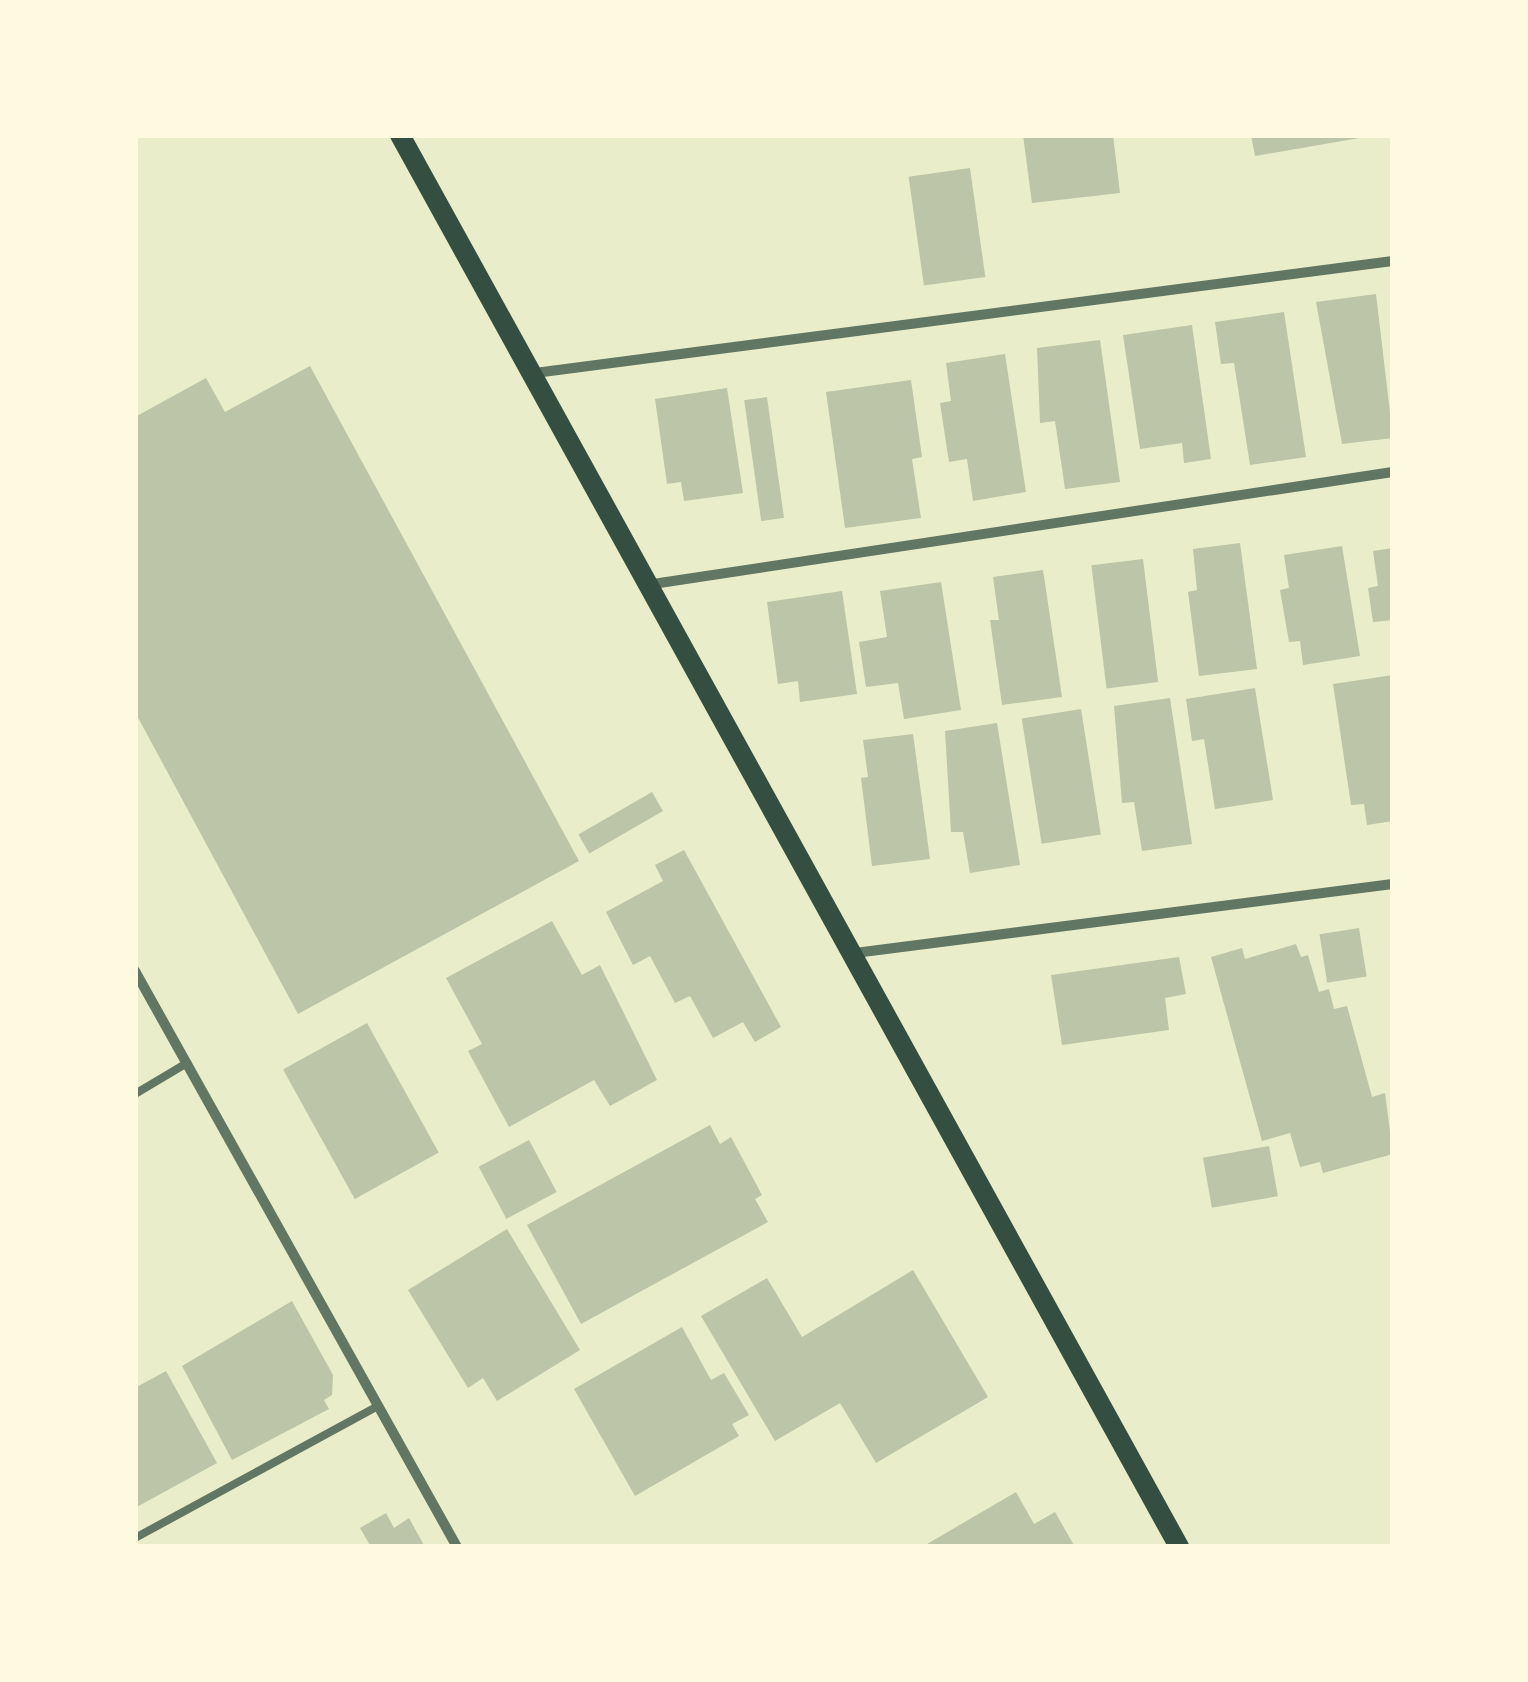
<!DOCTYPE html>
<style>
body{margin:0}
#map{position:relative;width:1528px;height:1682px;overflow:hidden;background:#e9edc9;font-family:"Nunito Sans",sans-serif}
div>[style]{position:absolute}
.building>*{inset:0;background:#bcc5a7;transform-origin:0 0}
.service>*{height:8px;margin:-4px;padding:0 4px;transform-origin:4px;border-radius:4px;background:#617663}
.minor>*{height:10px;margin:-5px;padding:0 5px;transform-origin:5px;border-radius:5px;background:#617663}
.secondary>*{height:20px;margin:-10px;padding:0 10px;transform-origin:10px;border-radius:10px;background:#344e41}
span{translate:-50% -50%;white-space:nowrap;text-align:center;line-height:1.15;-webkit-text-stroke:8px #fefae0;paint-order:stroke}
.frame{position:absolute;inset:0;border:138px solid #fefae0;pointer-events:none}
</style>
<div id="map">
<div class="building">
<i style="clip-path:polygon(1023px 135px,1113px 135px,1120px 193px,1032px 203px)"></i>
<i style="clip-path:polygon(1251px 135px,1365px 135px,1365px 137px,1255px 156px)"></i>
<i style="left:970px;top:168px;width:110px;height:62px;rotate:82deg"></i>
<i style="clip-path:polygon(1376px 294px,1393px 438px,1342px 444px,1316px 302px)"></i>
<i style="clip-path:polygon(1284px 312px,1306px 457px,1250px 465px,1234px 363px,1221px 364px,1215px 322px)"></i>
<i style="clip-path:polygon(1192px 325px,1211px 459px,1184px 463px,1182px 443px,1140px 449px,1123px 335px)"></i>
<i style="clip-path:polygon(1100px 340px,1120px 482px,1065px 489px,1055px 421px,1040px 423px,1037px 348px)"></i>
<i style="clip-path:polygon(1005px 354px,1026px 492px,973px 501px,967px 459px,949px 462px,940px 403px,951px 401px,946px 363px)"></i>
<i style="clip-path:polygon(310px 366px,579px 861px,298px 1014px,135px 712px,135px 417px,206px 378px,225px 412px)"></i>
<i style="clip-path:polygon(911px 380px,922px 457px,912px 459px,921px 518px,845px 528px,826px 392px)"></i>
<i style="clip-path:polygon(727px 388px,743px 493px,684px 501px,681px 482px,667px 484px,655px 399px)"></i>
<i style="left:767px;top:397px;width:122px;height:23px;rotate:82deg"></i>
<i style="clip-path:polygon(1240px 543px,1257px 669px,1199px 676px,1188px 592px,1197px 590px,1193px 549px)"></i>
<i style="clip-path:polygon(1342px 546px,1360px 656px,1303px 665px,1300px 641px,1289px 642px,1280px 590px,1289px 588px,1284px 555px)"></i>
<i style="clip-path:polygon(1393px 548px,1393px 620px,1373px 622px,1368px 588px,1378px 586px,1373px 551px)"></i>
<i style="left:1143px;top:559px;width:124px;height:52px;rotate:83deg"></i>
<i style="clip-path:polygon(1043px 570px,1062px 697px,1002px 705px,990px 620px,999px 620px,993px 577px)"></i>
<i style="clip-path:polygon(941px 582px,961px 710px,904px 719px,898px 683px,866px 687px,859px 642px,887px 637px,880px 591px)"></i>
<i style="clip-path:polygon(842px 591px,857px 694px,800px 702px,798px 681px,778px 684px,767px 602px)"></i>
<i style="clip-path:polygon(1393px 675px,1393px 821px,1367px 825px,1364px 804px,1351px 805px,1333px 684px)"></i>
<i style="clip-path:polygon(1255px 688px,1273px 800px,1215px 809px,1204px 739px,1192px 741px,1186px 699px)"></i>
<i style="clip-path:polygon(1170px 698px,1192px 844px,1142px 851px,1134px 802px,1122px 803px,1114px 706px)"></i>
<i style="left:1081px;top:709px;width:127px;height:60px;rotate:81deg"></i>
<i style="clip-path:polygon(997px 723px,1020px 865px,970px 873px,963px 832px,951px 832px,945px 731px)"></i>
<i style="clip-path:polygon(913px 734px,930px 859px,872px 866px,861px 778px,868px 777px,863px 740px)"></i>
<i style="left:652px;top:792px;width:22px;height:85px;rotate:60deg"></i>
<i style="clip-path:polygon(684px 850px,781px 1027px,755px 1042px,743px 1022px,713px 1038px,690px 996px,675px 1003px,650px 956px,633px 965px,606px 912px,663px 881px,655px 865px)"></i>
<i style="clip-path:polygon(552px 921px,582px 975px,600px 965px,657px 1080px,610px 1106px,594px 1080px,509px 1127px,468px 1051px,482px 1044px,446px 978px)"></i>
<i style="left:1359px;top:928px;width:49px;height:40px;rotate:81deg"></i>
<i style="clip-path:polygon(1296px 944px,1301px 957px,1308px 955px,1319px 992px,1329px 989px,1334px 1009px,1347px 1006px,1372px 1097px,1385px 1093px,1393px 1154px,1323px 1173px,1320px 1162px,1300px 1167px,1290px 1133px,1262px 1141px,1211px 957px,1242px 948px,1245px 959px)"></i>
<i style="clip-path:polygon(1179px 957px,1186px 994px,1165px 998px,1169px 1030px,1062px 1045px,1051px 975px)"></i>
<i style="left:367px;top:1023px;width:148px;height:96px;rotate:61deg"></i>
<i style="clip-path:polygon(710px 1125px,720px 1144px,731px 1137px,762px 1195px,755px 1199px,768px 1222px,581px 1324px,527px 1225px)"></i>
<i style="left:529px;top:1140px;width:59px;height:57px;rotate:62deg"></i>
<i style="left:1269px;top:1146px;width:51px;height:67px;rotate:80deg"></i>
<i style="clip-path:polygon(507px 1229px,580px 1350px,497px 1401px,483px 1378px,468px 1388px,408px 1290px)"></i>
<i style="clip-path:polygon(913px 1270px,988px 1397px,876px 1463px,840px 1403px,775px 1441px,701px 1316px,767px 1278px,802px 1337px)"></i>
<i style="clip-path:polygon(292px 1301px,333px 1375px,332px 1395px,324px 1400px,329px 1409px,232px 1460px,182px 1366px)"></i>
<i style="clip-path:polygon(682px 1327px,711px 1380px,724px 1373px,749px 1415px,732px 1424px,739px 1436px,635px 1496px,574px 1389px)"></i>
<i style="clip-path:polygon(166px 1371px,217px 1463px,135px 1508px,135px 1388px)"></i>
<i style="clip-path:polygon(1016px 1492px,1034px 1524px,1055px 1512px,1075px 1547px,922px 1547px)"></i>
<i style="clip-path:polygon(386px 1513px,394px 1528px,409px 1518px,425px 1547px,371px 1547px,360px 1528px)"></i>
</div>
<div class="service">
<i style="left:135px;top:1094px;width:61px;rotate:-30.8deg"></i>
<i style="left:135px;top:1538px;width:277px;rotate:-28.5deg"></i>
</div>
<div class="minor">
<i style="left:535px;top:373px;width:865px;rotate:-7.44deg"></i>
<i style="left:653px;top:584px;width:748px;rotate:-8.61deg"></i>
<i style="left:855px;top:953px;width:542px;rotate:-7.31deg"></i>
<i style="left:135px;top:971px;width:660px;rotate:60.79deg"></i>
</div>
<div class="secondary">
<i style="left:400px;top:135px;width:1613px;rotate:61.11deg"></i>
</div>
<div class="frame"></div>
</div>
